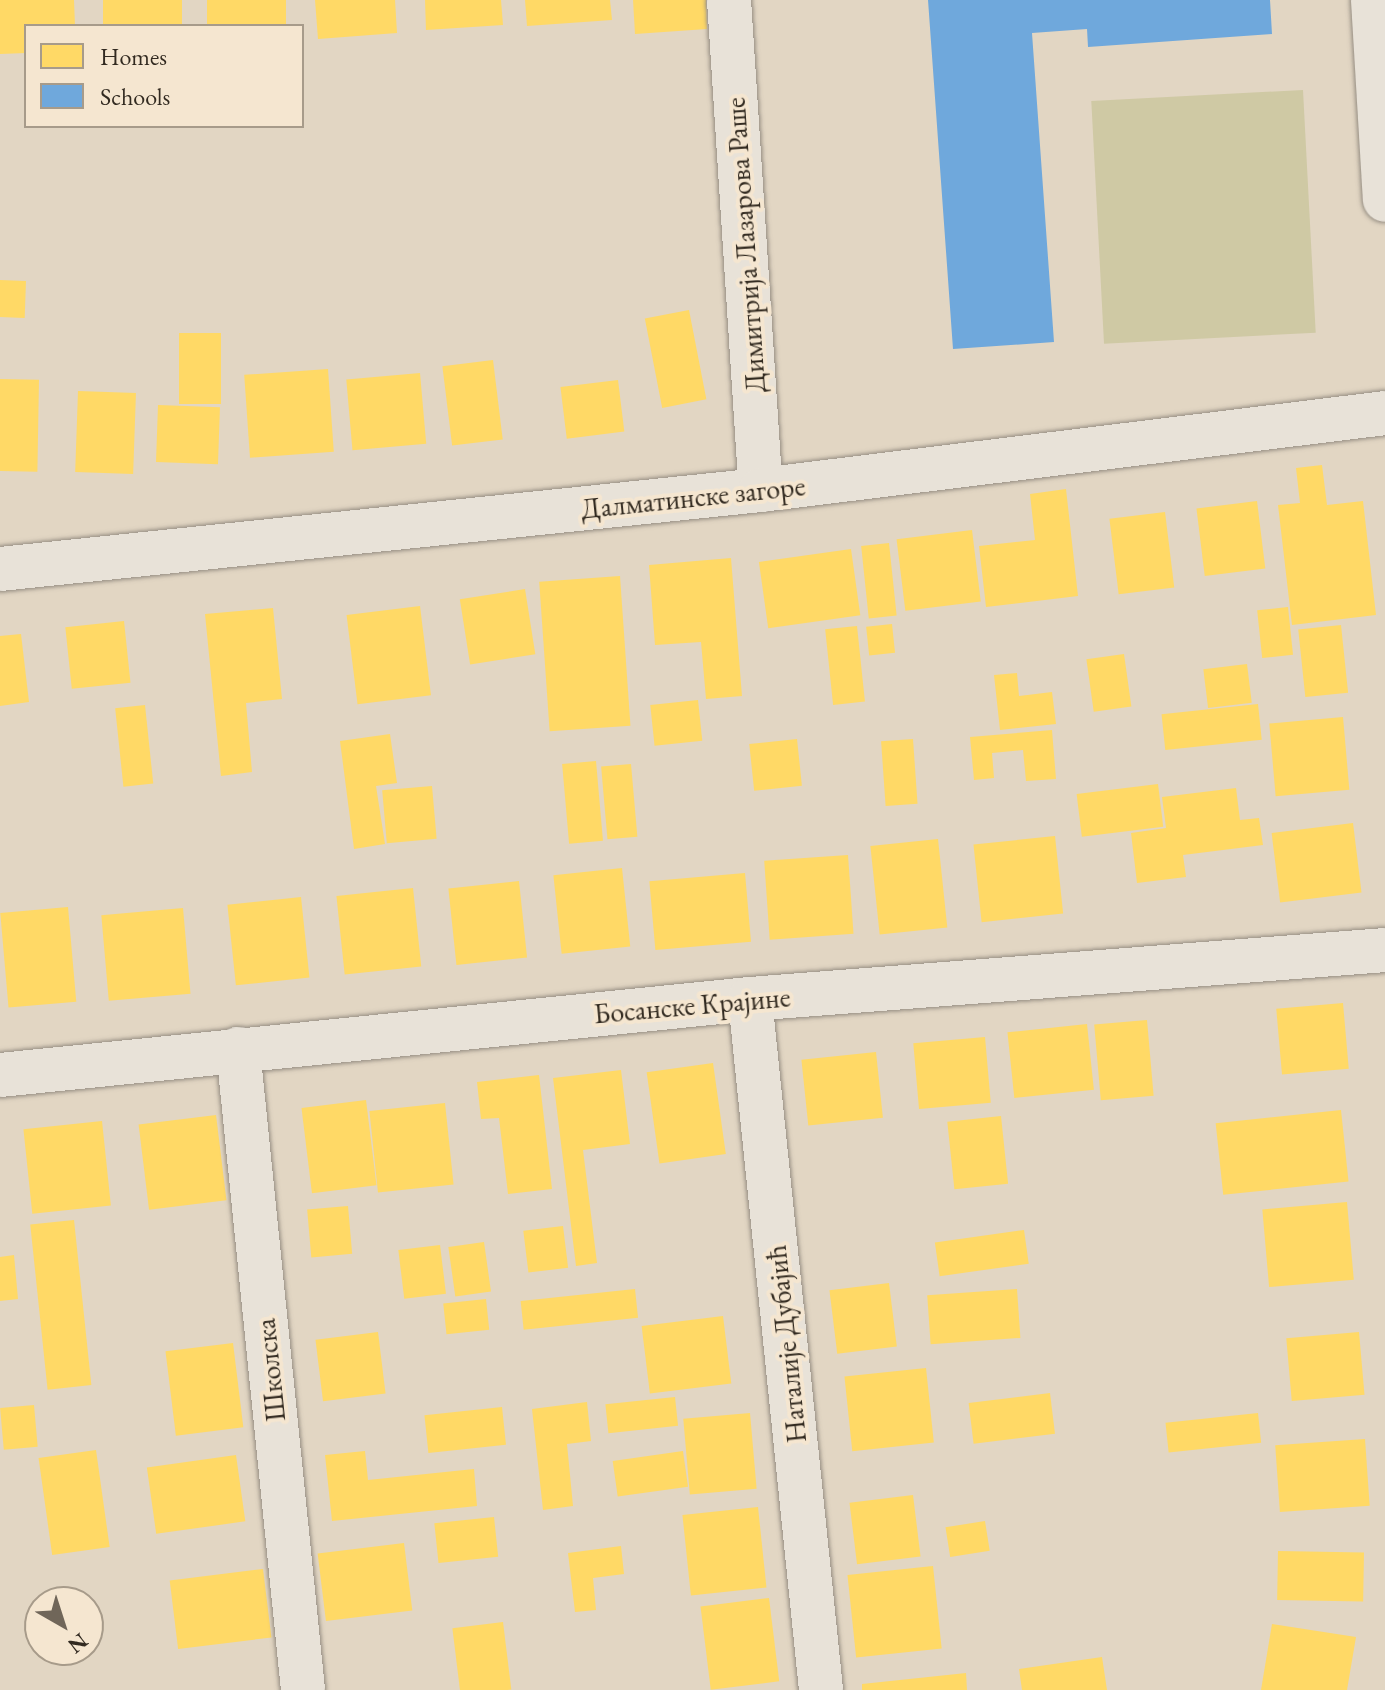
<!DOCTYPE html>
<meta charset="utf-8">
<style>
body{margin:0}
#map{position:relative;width:1385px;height:1690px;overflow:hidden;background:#e2d6c3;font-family:"EB Garamond",serif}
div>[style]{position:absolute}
.green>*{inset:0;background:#cfc9a4;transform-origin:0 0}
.homes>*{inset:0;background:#ffd966;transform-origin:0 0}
.schools>*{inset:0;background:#6fa8dc}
.roads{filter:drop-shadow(0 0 2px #968e83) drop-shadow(0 0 2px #968e83)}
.minor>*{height:44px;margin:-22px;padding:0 22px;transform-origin:22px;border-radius:22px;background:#e8e2d8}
span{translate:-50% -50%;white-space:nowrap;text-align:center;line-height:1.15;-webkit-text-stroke:8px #f5e6d0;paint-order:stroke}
.street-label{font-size:28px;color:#322a20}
.legend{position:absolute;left:24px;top:24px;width:280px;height:104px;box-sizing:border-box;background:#f5e6d0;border:2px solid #a79b8a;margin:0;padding:10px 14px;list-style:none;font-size:24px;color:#322a20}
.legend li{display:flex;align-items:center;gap:16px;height:40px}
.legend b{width:40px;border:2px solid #a79b8a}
.north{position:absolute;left:24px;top:1586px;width:80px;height:80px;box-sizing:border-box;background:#f5e6d0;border:2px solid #a79b8a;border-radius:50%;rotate:141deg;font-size:22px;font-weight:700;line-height:32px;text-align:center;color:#322a20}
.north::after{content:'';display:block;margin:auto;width:28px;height:36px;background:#706659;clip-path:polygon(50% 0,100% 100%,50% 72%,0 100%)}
</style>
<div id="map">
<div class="green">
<i style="left:1303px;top:90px;width:243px;height:212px;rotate:87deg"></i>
</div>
<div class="homes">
<i style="clip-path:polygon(0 0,74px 0,75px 26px,26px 26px,26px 53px,0 54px)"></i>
<i style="left:103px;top:0;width:79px;height:26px"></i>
<i style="left:207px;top:0;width:79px;height:26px"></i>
<i style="clip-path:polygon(315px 0,395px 0,397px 33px,318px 39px)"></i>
<i style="clip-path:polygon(425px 0,501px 0,503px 25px,426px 30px)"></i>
<i style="clip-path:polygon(525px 0,610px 0,612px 20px,527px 26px)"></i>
<i style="clip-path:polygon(633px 0,706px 0,707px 29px,635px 34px)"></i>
<i style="left:0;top:280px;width:26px;height:37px;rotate:2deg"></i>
<i style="left:689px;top:310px;width:91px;height:45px;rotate:79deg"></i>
<i style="left:179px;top:333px;width:42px;height:71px"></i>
<i style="left:493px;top:360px;width:80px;height:51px;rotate:83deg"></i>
<i style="left:328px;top:369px;width:83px;height:84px;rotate:86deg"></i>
<i style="left:420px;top:373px;width:71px;height:74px;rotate:85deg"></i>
<i style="left:0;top:379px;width:39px;height:92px;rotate:1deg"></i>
<i style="left:618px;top:380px;width:52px;height:58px;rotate:83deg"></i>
<i style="left:78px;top:391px;width:58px;height:81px;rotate:2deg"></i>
<i style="left:158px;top:405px;width:62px;height:57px;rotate:2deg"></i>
<i style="clip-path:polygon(1322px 465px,1327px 505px,1363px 501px,1376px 615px,1292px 625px,1278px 505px,1300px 503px,1296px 468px)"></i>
<i style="clip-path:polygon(1066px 489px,1078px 596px,986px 607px,979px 546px,1035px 540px,1030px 494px)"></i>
<i style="left:1257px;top:501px;width:68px;height:61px;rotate:83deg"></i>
<i style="left:1165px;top:512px;width:76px;height:56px;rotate:83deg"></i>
<i style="left:972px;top:530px;width:72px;height:76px;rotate:83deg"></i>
<i style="left:889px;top:543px;width:73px;height:28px;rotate:84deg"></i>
<i style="left:851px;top:549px;width:67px;height:93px;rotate:82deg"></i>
<i style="clip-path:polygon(731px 558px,742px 696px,706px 699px,701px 642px,655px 645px,649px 565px)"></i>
<i style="left:620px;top:576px;width:150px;height:81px;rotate:86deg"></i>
<i style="left:525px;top:589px;width:66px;height:66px;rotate:81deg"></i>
<i style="left:420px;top:606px;width:90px;height:74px;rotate:83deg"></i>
<i style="left:1288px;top:607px;width:48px;height:31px;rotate:84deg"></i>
<i style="clip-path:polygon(273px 608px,282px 699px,246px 703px,252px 772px,221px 776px,205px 614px)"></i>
<i style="left:124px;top:621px;width:62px;height:59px;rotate:84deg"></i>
<i style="left:892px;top:624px;width:29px;height:26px;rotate:84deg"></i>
<i style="left:1341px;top:625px;width:68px;height:43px;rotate:84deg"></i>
<i style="left:857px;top:626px;width:76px;height:32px;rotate:84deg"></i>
<i style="clip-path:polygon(21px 634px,29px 702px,0 706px,0 636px)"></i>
<i style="left:1124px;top:654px;width:53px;height:38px;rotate:82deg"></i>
<i style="left:1247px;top:664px;width:39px;height:44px;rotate:83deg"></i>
<i style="clip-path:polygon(1017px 673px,1019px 696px,1052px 692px,1056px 724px,1000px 730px,994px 675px)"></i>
<i style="left:698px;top:700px;width:41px;height:48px;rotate:84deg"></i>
<i style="left:1258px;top:704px;width:36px;height:97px;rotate:84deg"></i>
<i style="left:145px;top:705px;width:79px;height:30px;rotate:84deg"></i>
<i style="left:1343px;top:717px;width:73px;height:74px;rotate:85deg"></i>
<i style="clip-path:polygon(1052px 730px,1056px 779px,1026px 781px,1023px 750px,992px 753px,994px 778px,974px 780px,970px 737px)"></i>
<i style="clip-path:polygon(390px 734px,397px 783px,376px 786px,385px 844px,354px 849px,340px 741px)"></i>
<i style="left:797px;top:739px;width:47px;height:48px;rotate:84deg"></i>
<i style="left:913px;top:739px;width:65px;height:32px;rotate:86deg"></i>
<i style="left:596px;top:761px;width:80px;height:34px;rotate:85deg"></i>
<i style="left:631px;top:764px;width:73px;height:30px;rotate:85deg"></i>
<i style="left:1158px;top:784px;width:43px;height:82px;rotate:83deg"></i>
<i style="left:432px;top:786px;width:53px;height:50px;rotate:85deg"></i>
<i style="clip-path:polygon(1236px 788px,1240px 820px,1259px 818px,1263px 845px,1183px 855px,1186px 877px,1137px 883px,1131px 833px,1166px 828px,1162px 797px)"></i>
<i style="left:1353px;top:823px;width:70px;height:82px;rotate:83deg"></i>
<i style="left:1055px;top:836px;width:78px;height:82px;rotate:84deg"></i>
<i style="left:938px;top:839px;width:89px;height:68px;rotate:84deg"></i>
<i style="left:848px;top:855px;width:79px;height:84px;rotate:86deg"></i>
<i style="left:622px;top:868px;width:79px;height:69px;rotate:84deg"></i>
<i style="left:745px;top:873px;width:69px;height:96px;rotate:85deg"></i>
<i style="left:519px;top:881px;width:77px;height:71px;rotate:84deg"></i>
<i style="left:413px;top:888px;width:79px;height:77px;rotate:84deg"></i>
<i style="left:301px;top:897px;width:81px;height:74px;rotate:84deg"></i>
<i style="left:68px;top:907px;width:95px;height:68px;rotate:85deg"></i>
<i style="left:183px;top:908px;width:86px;height:82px;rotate:85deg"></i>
<i style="left:1343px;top:1003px;width:66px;height:67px;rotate:85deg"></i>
<i style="left:1147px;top:1020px;width:76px;height:53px;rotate:85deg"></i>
<i style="left:1087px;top:1024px;width:66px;height:80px;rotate:84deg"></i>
<i style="left:985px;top:1037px;width:66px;height:72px;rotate:85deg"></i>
<i style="left:876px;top:1052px;width:66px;height:75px;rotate:84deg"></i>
<i style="left:713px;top:1063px;width:92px;height:67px;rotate:82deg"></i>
<i style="clip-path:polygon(621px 1070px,630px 1144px,583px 1150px,597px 1263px,576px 1266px,553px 1078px)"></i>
<i style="clip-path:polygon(539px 1075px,552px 1189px,508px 1194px,499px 1118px,481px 1119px,477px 1082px)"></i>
<i style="left:366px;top:1100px;width:86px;height:65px;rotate:83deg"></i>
<i style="left:445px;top:1103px;width:82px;height:76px;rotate:84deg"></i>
<i style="left:1341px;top:1110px;width:72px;height:126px;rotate:84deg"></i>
<i style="left:216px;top:1115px;width:86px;height:78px;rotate:83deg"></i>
<i style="left:1001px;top:1116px;width:68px;height:54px;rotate:84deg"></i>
<i style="left:102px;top:1121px;width:85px;height:79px;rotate:84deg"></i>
<i style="left:1347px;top:1202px;width:78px;height:85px;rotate:85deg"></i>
<i style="left:348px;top:1206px;width:48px;height:41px;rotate:85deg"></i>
<i style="left:74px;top:1220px;width:166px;height:44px;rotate:84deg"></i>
<i style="left:563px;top:1226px;width:42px;height:40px;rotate:83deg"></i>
<i style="left:1024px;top:1230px;width:34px;height:90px;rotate:82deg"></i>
<i style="left:484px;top:1242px;width:50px;height:36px;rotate:82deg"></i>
<i style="left:440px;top:1245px;width:49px;height:42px;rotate:83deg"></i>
<i style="clip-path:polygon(14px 1255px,18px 1299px,0 1301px,0 1257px)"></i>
<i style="left:889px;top:1283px;width:64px;height:60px;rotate:83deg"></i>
<i style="left:635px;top:1289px;width:29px;height:115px;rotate:84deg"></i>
<i style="left:1017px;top:1289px;width:49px;height:90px;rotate:86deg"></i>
<i style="left:486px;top:1299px;width:31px;height:43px;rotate:84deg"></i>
<i style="left:723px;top:1316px;width:68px;height:82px;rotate:83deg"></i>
<i style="left:378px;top:1332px;width:62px;height:63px;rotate:83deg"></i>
<i style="left:1359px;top:1332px;width:63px;height:73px;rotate:85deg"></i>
<i style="left:233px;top:1343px;width:85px;height:68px;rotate:83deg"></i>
<i style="left:926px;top:1368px;width:75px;height:82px;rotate:84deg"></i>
<i style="left:1050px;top:1393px;width:41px;height:82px;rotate:83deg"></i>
<i style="left:675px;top:1397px;width:29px;height:70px;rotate:84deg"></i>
<i style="clip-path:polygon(587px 1402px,591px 1441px,567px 1444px,573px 1506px,543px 1510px,532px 1409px)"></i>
<i style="left:34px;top:1405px;width:42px;height:34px;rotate:85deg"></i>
<i style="left:502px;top:1407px;width:38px;height:78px;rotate:84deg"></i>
<i style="left:750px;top:1413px;width:76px;height:67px;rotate:85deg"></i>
<i style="left:1258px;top:1413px;width:30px;height:93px;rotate:84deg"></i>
<i style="left:1365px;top:1439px;width:67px;height:90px;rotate:86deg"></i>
<i style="left:96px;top:1450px;width:98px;height:58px;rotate:82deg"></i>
<i style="clip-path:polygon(365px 1451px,368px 1480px,474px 1469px,477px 1506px,332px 1521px,325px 1455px)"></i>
<i style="left:683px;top:1451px;width:36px;height:71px;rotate:82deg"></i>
<i style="left:236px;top:1455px;width:67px;height:90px;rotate:82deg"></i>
<i style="left:913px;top:1495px;width:62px;height:64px;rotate:83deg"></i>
<i style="left:758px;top:1507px;width:81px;height:76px;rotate:84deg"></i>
<i style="left:494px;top:1517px;width:40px;height:60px;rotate:84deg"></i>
<i style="left:985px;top:1521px;width:30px;height:40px;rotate:81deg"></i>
<i style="left:404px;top:1543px;width:68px;height:87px;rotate:83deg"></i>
<i style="clip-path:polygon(621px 1546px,624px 1574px,593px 1578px,596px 1610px,575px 1612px,568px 1553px)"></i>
<i style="left:1278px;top:1551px;width:86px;height:49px;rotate:1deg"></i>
<i style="left:933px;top:1566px;width:83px;height:86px;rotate:84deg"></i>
<i style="left:263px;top:1569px;width:69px;height:94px;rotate:83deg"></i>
<i style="left:769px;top:1598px;width:84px;height:69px;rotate:83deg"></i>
<i style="left:503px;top:1622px;width:68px;height:51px;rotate:83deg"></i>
<i style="clip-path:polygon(1272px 1624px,1356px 1637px,1347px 1690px,1261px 1690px)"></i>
<i style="clip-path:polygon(1102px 1657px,1107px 1690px,1022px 1690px,1019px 1669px)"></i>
<i style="clip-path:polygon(966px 1673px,967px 1690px,862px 1690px,862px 1684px)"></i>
</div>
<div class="schools">
<i style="clip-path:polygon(928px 0,1270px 0,1272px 34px,1088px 47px,1087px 29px,1032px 33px,1054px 342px,953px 349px)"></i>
</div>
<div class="roads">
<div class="minor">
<i style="left:729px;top:0;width:491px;rotate:86.3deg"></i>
<i style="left:1373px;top:0;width:200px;rotate:86.6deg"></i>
<i style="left:0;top:569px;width:765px;rotate:-5.93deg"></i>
<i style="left:761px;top:490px;width:629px;rotate:-7.03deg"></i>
<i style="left:750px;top:999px;width:695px;rotate:84.13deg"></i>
<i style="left:238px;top:1049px;width:644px;rotate:84.21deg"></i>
<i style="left:0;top:1075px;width:754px;rotate:-5.79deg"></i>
<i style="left:750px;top:999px;width:637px;rotate:-4.41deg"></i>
</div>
</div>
<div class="street-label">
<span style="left:745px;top:245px;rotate:-94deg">Димитрија Лазарова Раше</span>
<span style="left:693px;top:497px;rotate:-6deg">Далматинске загоре</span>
<span style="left:692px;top:1005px;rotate:-5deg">Босанске Крајине</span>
<span style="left:786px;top:1344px;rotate:-96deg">Наталије Дубајић</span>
<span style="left:270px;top:1370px;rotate:-96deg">Школска</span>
</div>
<ul class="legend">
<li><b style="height:22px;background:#ffd966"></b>Homes</li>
<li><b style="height:22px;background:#6fa8dc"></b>Schools</li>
</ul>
<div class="north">N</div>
</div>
